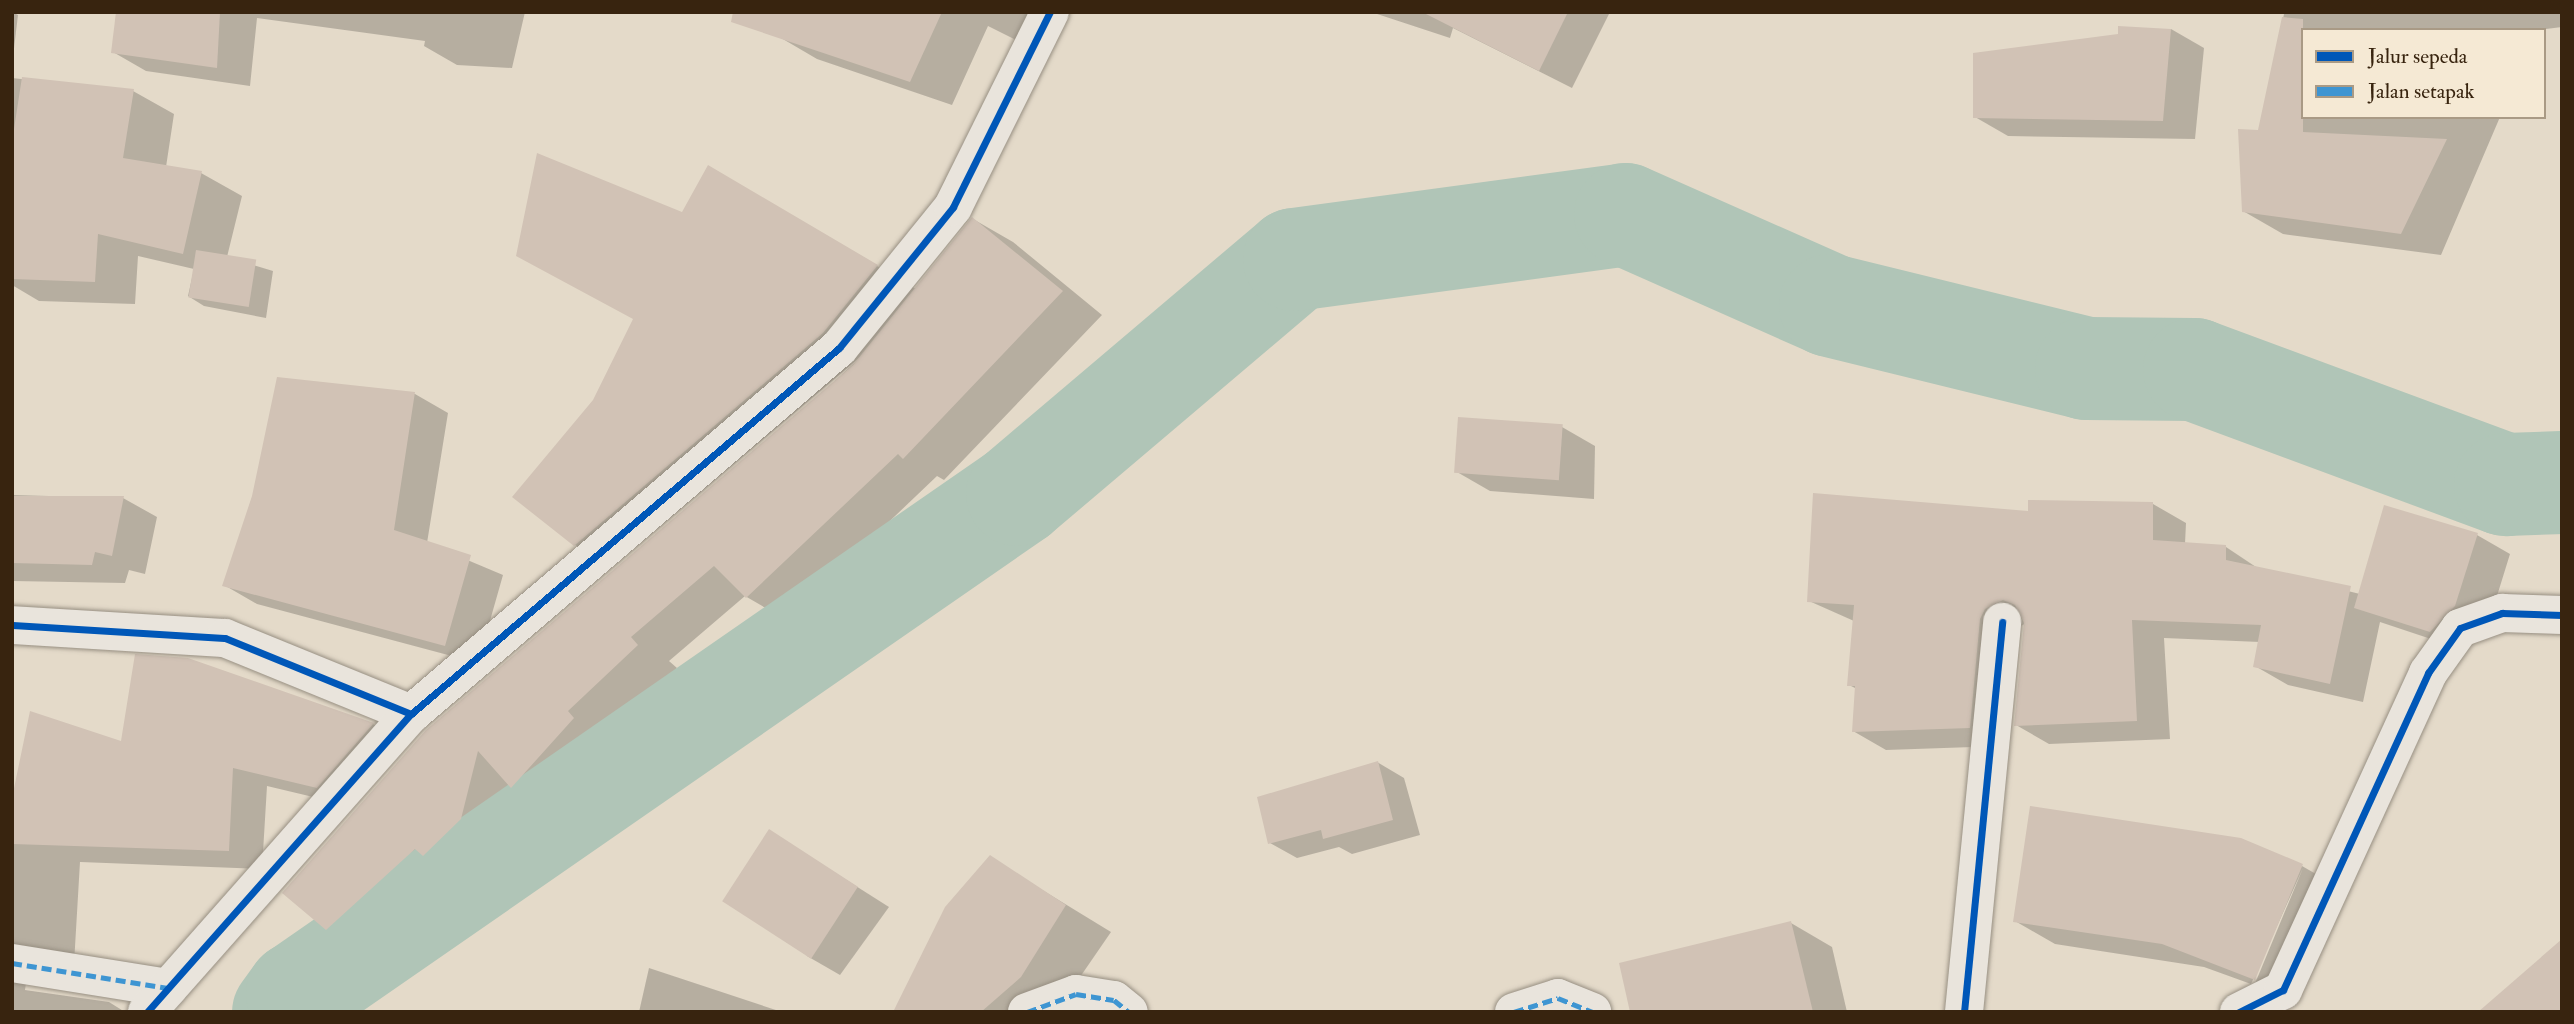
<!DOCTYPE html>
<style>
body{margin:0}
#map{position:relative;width:2574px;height:1024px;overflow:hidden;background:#e4dac9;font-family:"IM FELL Double Pica",serif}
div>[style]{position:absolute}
.shadow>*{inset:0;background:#0003}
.river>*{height:103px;margin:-51.5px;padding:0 51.5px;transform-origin:51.5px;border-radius:51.5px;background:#b0c5b7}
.building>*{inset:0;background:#d1c2b5;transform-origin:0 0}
.roads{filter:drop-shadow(0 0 2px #978f82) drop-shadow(0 0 2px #978f82)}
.minor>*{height:38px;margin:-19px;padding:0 19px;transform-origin:19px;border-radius:19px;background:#e9e4dc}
.quiet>*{height:5px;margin-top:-2.5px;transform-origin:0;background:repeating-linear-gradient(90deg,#3e95d2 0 10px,transparent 0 15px)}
.cycleway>*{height:7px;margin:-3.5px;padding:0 3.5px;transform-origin:3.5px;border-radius:3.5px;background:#0057b8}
span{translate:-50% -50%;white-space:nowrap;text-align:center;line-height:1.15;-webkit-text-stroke:5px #f5e9d4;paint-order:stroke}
.frame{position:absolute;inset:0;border:14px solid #38240f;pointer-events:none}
.legend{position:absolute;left:2301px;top:28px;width:245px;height:91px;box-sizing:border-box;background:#f5e9d4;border:2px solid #a99a85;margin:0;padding:9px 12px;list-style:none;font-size:21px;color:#38240f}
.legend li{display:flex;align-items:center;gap:14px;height:35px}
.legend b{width:35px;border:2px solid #a99a85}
</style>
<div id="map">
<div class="shadow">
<i style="clip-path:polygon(12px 12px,18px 15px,12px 65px)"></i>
<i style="clip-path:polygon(117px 12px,525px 12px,512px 68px,457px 65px,424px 46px,425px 41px,257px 18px,250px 86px,146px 71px,113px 52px)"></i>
<i style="clip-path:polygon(783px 12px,1042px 12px,1026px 45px,988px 26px,952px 105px,817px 59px,776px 35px)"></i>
<i style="clip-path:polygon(1371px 12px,1610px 12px,1572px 88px,1453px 28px,1450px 38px)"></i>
<i style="clip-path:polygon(2562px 12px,2562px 27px,2538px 30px,2303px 30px,2303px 117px,2500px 117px,2441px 255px,2283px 234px,2243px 211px,2284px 14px)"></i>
<i style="clip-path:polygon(2171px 29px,2204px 48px,2195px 139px,2008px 136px,1975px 117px,1975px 54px)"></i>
<i style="clip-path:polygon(12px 78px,133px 91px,174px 114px,166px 167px,201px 173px,242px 196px,227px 257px,273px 271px,266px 318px,204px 306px,188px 296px,194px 269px,138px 256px,135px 304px,39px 301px,12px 285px)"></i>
<i style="clip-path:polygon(709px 167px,916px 289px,973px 219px,1013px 242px,1102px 315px,944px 480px,937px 476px,786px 620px,745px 596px,669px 661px,677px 668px,607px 735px,613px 741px,552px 810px,514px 788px,501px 842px,464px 878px,453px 873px,367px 952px,284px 893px,865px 353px,613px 566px,575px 545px,594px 401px)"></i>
<i style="clip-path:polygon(278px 378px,415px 394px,448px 413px,427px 543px,503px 575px,478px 663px,257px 604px,224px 585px,254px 496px)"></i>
<i style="clip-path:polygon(1562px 427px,1595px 446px,1594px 499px,1490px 491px,1457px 472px)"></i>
<i style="clip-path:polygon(12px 495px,123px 498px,157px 517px,145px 574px,129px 570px,125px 583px,12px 581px)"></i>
<i style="clip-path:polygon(2153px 504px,2186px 523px,2185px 544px,2226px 547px,2259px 569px,2360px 594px,2477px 535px,2510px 554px,2488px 625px,2464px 650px,2380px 622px,2363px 702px,2288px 685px,2255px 666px,2260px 642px,2164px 638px,2170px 739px,2049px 744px,2016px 725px,2025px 624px,2018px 627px,2002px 746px,1886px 750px,1853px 731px,1857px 689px,1849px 685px,1854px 621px,1809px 601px,2030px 513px)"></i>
<i style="clip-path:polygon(188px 659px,373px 724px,407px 743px,351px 806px,267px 786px,262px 869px,80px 862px,74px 964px,28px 969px,25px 990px,109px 1002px,125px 1012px,12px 1012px,12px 800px,122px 744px)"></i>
<i style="clip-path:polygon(1377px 762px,1404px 778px,1420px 835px,1352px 854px,1339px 847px,1297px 858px,1270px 843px)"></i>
<i style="clip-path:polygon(769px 831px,889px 907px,840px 975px,807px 956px)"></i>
<i style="clip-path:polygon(2240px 840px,2302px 866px,2342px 889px,2295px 1002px,2254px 986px,2303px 868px,2251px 984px,2204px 967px,2055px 944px,2015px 921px)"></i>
<i style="clip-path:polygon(990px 858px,1111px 932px,1056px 1012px,895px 1012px)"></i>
<i style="clip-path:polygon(1791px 923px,1832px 947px,1847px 1012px,1632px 1012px)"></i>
<i style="clip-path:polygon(649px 968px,782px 1012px,639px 1012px)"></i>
</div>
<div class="river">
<i style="left:283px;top:1012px;width:24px;rotate:-54deg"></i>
<i style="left:297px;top:993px;width:876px;rotate:-34.72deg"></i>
<i style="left:1017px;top:494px;width:363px;rotate:-40.3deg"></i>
<i style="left:1294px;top:259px;width:334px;rotate:-7.7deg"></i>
<i style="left:1625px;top:214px;width:224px;rotate:23.9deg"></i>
<i style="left:1830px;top:305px;width:264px;rotate:13.8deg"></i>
<i style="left:2086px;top:368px;width:108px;rotate:0.5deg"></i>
<i style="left:2194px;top:369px;width:332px;rotate:20.3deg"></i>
<i style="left:2505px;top:484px;width:57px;rotate:-2deg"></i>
</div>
<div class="building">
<i style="clip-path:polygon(116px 12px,220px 12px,217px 68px,111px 53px)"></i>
<i style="clip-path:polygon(733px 12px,942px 12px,910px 82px,731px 22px)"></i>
<i style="clip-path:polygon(1422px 12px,1568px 12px,1539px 71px)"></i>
<i style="clip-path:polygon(2282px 17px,2303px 19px,2303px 132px,2447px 139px,2401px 234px,2242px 212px,2238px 129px,2258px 130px)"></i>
<i style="clip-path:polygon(2118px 26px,2171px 29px,2163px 121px,1973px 118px,1973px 53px,2118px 34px)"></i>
<i style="clip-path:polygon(22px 77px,134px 89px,123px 158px,202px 171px,183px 254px,98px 234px,95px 282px,12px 279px,12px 142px)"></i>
<i style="clip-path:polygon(537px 153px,682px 212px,708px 165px,878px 265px,823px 333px,574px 546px,512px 497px,593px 400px,633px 319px,516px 256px)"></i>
<i style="clip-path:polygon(972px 217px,1063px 291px,903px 459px,898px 454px,746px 598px,714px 566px,631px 637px,638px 645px,568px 711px,574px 718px,511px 788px,478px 751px,461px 819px,423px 856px,415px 849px,326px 930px,282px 893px,426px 730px,853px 365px)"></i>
<i style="left:196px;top:250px;width:61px;height:48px;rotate:9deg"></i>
<i style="clip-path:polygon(277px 377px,415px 392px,394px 530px,471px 555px,445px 646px,222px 586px,252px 496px)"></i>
<i style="left:1458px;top:417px;width:105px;height:56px;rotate:4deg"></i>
<i style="clip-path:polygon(1813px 493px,2028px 511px,2028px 500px,2153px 502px,2153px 540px,2226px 545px,2226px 560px,2351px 586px,2330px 684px,2253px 667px,2261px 625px,2132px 620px,2137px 721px,2014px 726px,2024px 623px,2015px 605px,2003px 600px,1985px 609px,1980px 619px,1970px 728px,1852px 732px,1855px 686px,1847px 686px,1854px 605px,1807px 602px)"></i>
<i style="clip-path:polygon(12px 496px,124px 496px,112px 556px,95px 552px,92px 565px,12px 563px)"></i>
<i style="clip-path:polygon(2384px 505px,2478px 533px,2455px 606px,2430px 632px,2354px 608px)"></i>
<i style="clip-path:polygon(135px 654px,188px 658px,374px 723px,317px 788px,233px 768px,229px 851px,12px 844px,12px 798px,30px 711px,121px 741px)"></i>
<i style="clip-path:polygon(1378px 761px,1393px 820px,1323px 839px,1321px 830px,1268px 844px,1257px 797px)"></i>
<i style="clip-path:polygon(2030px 806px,2241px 838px,2303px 864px,2255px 980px,2162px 944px,2013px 922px)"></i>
<i style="left:769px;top:829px;width:106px;height:86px;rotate:33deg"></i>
<i style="clip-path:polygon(990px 855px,1066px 905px,1021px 977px,981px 1012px,893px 1012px,945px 907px)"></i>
<i style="clip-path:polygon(1791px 921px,1813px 1012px,1630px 1012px,1619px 963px)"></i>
<i style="clip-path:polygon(2562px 939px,2562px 1012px,2478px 1012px)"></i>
</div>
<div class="roads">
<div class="minor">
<i style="left:12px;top:625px;width:213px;rotate:3.5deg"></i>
<i style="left:225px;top:638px;width:201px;rotate:22.2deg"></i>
<i style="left:12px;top:963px;width:158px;rotate:9.1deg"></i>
<i style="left:147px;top:1012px;width:398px;rotate:-48.5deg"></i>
<i style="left:411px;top:714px;width:563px;rotate:-40.54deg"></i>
<i style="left:839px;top:348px;width:181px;rotate:-51deg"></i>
<i style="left:953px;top:207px;width:218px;rotate:-63.6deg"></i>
<i style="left:1027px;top:1012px;width:52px;rotate:-20.2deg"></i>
<i style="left:1076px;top:994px;width:38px;rotate:9deg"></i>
<i style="left:1114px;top:1000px;width:19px;rotate:39deg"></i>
<i style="left:1514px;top:1012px;width:46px;rotate:-17.7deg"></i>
<i style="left:1558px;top:998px;width:37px;rotate:22deg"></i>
<i style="left:1964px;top:1012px;width:392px;rotate:-84.4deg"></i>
<i style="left:2239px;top:1012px;width:49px;rotate:-26.6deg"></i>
<i style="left:2283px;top:990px;width:349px;rotate:-65.4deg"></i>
<i style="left:2428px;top:673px;width:55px;rotate:-54.6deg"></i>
<i style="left:2460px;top:628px;width:45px;rotate:-19.7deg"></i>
<i style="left:2502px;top:613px;width:60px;rotate:1.9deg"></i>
</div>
</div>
<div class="quiet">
<i style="left:12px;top:963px;width:158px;rotate:9.1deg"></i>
<i style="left:1027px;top:1012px;width:52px;rotate:-20.2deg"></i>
<i style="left:1076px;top:994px;width:38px;rotate:9deg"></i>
<i style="left:1114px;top:1000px;width:19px;rotate:39deg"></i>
<i style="left:1514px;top:1012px;width:46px;rotate:-17.7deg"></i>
<i style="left:1558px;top:998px;width:37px;rotate:22deg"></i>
</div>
<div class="cycleway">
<i style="left:12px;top:625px;width:213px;rotate:3.5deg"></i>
<i style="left:225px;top:638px;width:201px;rotate:22.2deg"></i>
<i style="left:147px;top:1012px;width:398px;rotate:-48.5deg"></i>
<i style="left:411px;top:714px;width:563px;rotate:-40.54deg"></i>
<i style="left:839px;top:348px;width:181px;rotate:-51deg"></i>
<i style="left:953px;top:207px;width:218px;rotate:-63.6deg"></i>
<i style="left:1964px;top:1012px;width:392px;rotate:-84.4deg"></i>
<i style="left:2239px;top:1012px;width:49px;rotate:-26.6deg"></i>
<i style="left:2283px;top:990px;width:349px;rotate:-65.4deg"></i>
<i style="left:2428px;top:673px;width:55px;rotate:-54.6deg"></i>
<i style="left:2460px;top:628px;width:45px;rotate:-19.7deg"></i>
<i style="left:2502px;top:613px;width:60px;rotate:1.9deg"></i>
</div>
<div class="frame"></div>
<ul class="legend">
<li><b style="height:9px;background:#0057b8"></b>Jalur sepeda</li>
<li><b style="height:9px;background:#3e95d2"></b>Jalan setapak</li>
</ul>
</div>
